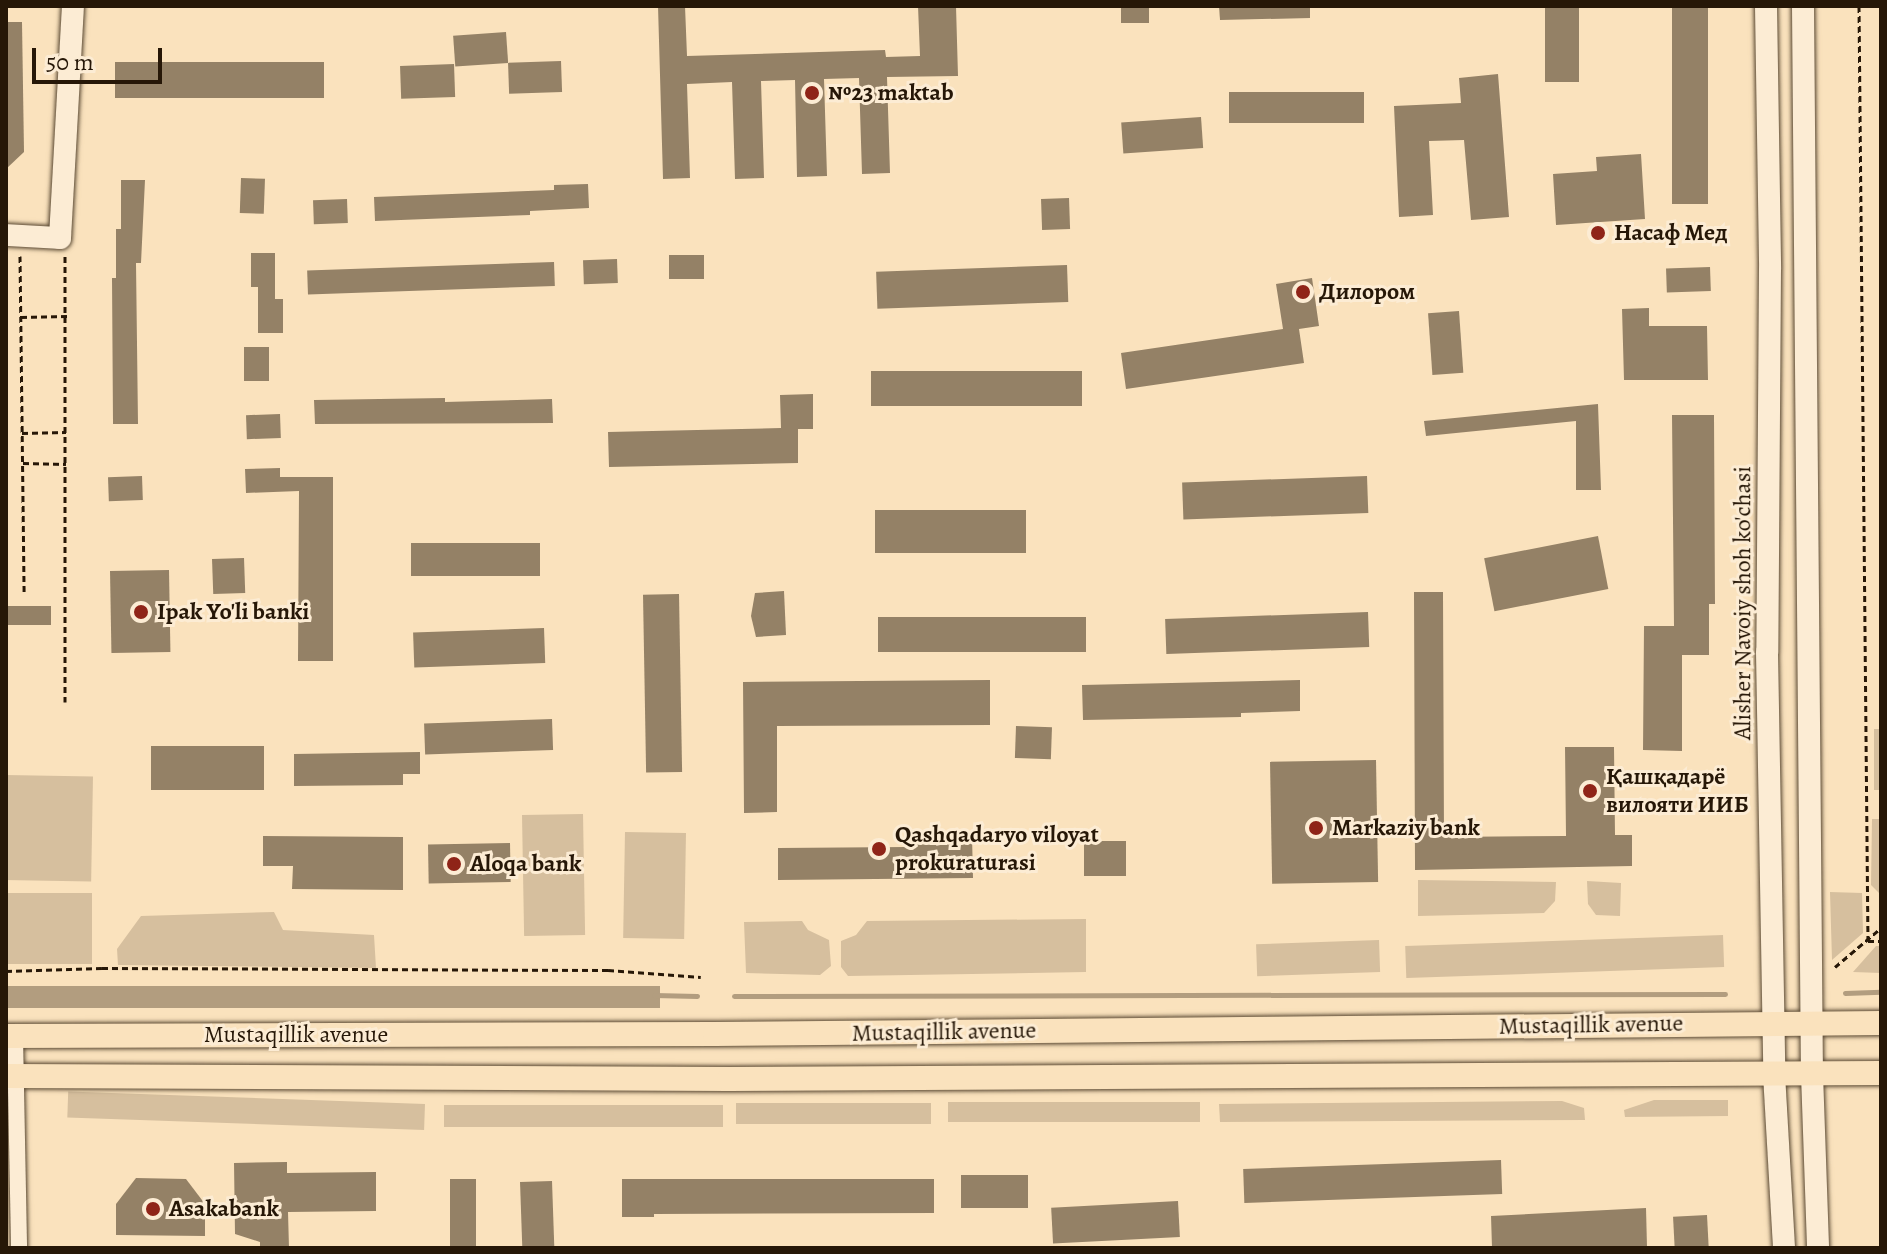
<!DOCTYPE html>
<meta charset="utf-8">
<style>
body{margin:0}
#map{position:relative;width:1887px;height:1254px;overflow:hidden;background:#fae2bd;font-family:Alegreya,serif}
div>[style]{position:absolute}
.green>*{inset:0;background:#d6bf9e;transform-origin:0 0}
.water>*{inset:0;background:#b29d7f;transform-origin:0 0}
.stream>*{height:5px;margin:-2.5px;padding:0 2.5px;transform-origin:2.5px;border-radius:2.5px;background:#b29d7f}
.building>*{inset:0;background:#948166;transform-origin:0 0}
.path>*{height:3px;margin-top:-1.5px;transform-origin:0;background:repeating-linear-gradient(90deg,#261707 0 6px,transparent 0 10px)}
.roads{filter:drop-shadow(0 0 2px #5b4a34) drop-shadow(0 0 2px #5b4a34)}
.street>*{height:16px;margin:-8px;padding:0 8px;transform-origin:8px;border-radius:8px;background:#fcecd4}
.secondary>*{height:22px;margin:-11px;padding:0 11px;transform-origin:11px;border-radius:11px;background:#fcecd4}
.primary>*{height:24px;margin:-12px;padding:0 12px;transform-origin:12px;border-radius:12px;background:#fae2bd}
.dots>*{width:22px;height:22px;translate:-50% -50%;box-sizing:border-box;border:4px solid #fcecd4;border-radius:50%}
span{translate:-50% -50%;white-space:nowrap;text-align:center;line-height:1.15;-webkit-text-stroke:6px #fcecd4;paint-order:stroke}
.poi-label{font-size:24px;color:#261707;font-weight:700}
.left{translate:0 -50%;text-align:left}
.street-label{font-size:24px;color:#261707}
.frame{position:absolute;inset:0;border:8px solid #261707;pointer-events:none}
.scale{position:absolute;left:32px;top:48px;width:130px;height:36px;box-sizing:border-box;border:4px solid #261707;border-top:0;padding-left:10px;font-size:24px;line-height:28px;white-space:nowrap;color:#261707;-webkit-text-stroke:6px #fcecd4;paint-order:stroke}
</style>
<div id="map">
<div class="green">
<i style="left:1874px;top:729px;width:7px;height:61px"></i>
<i style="left:6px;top:775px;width:87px;height:105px;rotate:1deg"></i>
<i style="left:583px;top:814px;width:121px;height:61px;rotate:89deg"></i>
<i style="clip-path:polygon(1872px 819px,1881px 819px,1881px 895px,1871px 885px)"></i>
<i style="left:625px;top:832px;width:61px;height:106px;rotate:1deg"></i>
<i style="clip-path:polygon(1418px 880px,1556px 882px,1555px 901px,1544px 913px,1418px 916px)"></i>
<i style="clip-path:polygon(1587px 881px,1621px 883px,1620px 916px,1596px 915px,1588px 904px)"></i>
<i style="clip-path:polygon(1830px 892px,1862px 893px,1863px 933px,1832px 960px)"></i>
<i style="left:6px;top:893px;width:86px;height:71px"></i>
<i style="clip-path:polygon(274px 912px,283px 930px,374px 935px,376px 968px,118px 965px,117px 949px,141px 916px)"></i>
<i style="clip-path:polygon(1086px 919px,1086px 972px,848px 976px,841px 967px,841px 941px,856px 935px,867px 921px)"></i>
<i style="clip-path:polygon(802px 921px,808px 930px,829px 940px,831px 966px,820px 975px,746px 973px,744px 922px)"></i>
<i style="left:1723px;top:935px;width:32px;height:318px;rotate:88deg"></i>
<i style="left:1379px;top:940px;width:32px;height:123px;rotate:88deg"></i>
<i style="clip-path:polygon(1876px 946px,1881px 946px,1881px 973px,1853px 972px)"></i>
<i style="clip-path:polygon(1654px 1100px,1728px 1100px,1728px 1116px,1625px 1117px,1624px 1110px)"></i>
<i style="clip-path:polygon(1562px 1101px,1584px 1108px,1585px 1120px,1220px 1122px,1219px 1104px)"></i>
<i style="left:1200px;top:1102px;width:20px;height:252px;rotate:90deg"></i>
<i style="left:931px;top:1103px;width:21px;height:195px;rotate:90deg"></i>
<i style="left:425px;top:1104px;width:26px;height:357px;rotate:92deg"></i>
<i style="left:444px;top:1105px;width:279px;height:22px"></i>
</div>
<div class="water">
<i style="left:6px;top:986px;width:654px;height:22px"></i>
</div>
<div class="stream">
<i style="left:1845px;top:993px;width:36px;rotate:-2deg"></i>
<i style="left:654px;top:995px;width:43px;rotate:1.3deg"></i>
<i style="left:734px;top:996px;width:991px;rotate:-0.12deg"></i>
</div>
<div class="building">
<i style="clip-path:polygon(658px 6px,685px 6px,687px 56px,885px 50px,886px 57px,920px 56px,918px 6px,956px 6px,958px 76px,887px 77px,890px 173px,862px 174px,859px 78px,824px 79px,827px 176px,797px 177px,795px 80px,761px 81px,764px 178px,735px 179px,732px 82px,687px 84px,690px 178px,663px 179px)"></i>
<i style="left:1121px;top:6px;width:28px;height:17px"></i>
<i style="clip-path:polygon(1219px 6px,1310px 6px,1310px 18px,1220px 20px)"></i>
<i style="left:1545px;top:6px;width:34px;height:76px"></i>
<i style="left:1672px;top:6px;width:36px;height:198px"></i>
<i style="clip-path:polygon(6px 22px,22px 22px,24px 152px,6px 169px)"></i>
<i style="left:506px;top:32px;width:31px;height:53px;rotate:86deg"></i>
<i style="left:561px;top:61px;width:31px;height:53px;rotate:88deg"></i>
<i style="left:324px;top:62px;width:36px;height:209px;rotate:90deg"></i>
<i style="left:454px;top:64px;width:33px;height:54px;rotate:88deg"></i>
<i style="clip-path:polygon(1498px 74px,1509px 217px,1471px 220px,1464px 140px,1429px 141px,1433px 215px,1399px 217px,1394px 106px,1461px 103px,1459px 78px)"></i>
<i style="left:1364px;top:92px;width:31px;height:135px;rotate:90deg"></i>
<i style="left:1201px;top:117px;width:31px;height:80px;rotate:86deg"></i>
<i style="clip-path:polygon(1641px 154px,1645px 219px,1556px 225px,1553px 174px,1597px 171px,1596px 157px)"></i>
<i style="left:241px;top:178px;width:24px;height:35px;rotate:2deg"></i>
<i style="clip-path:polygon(121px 180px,145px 180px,141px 263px,136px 263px,138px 424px,113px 424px,112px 278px,116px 278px,116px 229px,121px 229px)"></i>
<i style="clip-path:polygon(588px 184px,589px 208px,530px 211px,530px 215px,375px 221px,374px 197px,554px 190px,554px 185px)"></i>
<i style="left:1069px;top:198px;width:31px;height:28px;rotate:88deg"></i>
<i style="left:347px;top:199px;width:24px;height:34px;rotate:88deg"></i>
<i style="clip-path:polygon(251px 253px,275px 253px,275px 299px,283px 299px,283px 333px,258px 333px,258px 287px,251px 287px)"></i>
<i style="left:704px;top:255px;width:24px;height:35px;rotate:90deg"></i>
<i style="left:617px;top:259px;width:24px;height:34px;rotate:88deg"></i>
<i style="left:554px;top:262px;width:24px;height:247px;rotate:88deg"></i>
<i style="left:1067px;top:265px;width:37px;height:191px;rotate:88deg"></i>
<i style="left:1710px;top:267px;width:24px;height:44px;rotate:88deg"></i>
<i style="clip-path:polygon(1312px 278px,1319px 326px,1299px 329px,1304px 363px,1126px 389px,1121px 353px,1283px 329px,1276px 284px)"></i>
<i style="clip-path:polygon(1649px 308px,1649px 326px,1707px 326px,1708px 380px,1624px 380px,1622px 309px)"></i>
<i style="left:1459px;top:311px;width:62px;height:31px;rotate:86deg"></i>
<i style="left:244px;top:347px;width:25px;height:34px"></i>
<i style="left:1082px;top:371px;width:35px;height:211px;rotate:90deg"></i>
<i style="clip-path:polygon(813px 394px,813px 429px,798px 429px,798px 463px,609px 467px,608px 432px,781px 428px,780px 395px)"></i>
<i style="clip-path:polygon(445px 398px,445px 402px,552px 399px,553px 423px,315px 424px,314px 400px)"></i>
<i style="clip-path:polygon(1598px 404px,1601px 490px,1576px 490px,1576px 421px,1426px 436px,1424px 421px)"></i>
<i style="left:280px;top:414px;width:24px;height:34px;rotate:88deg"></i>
<i style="clip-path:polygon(1672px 415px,1714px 415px,1715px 604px,1709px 604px,1709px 655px,1682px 655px,1682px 751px,1643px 750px,1644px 626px,1674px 626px)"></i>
<i style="clip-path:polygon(280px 468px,280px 477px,333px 477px,333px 661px,298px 661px,299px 491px,246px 493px,245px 469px)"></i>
<i style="left:142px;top:476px;width:24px;height:34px;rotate:88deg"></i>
<i style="left:1367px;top:476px;width:37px;height:185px;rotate:88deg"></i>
<i style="left:1026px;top:510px;width:43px;height:151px;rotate:90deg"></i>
<i style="left:1598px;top:536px;width:54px;height:116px;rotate:79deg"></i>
<i style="left:540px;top:543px;width:33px;height:129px;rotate:90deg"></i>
<i style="left:244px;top:558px;width:35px;height:32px;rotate:88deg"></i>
<i style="left:169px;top:570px;width:82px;height:59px;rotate:89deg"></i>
<i style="clip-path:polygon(784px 591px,786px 635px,756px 637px,751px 616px,755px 593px)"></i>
<i style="clip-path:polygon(1414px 592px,1443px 592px,1444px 837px,1566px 836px,1565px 747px,1614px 747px,1615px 835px,1632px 835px,1632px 866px,1415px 870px)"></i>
<i style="left:679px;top:594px;width:178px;height:36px;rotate:89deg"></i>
<i style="left:51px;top:606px;width:19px;height:45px;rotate:90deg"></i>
<i style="left:1368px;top:612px;width:35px;height:203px;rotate:88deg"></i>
<i style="left:878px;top:617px;width:208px;height:35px"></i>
<i style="left:544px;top:628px;width:35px;height:131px;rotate:88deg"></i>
<i style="clip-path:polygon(990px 680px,990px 725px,777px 726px,777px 812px,744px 813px,743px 682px)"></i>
<i style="clip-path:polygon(1300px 680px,1300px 711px,1241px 713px,1241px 717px,1083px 720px,1082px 685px)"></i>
<i style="left:552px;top:719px;width:31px;height:128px;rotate:88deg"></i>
<i style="left:1016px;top:726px;width:36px;height:32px;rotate:2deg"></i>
<i style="left:151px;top:746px;width:113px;height:44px"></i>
<i style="clip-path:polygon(420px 752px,420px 774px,403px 774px,403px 785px,294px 786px,294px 754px)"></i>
<i style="left:1376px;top:760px;width:122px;height:106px;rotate:89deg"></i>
<i style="clip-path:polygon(906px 835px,972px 835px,973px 878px,778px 880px,778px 848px,906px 847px)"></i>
<i style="clip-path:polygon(263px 836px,403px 837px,403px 890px,292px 889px,293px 866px,263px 866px)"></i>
<i style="left:1084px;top:841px;width:42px;height:35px"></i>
<i style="left:510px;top:843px;width:39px;height:82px;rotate:89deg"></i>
<i style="left:1501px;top:1160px;width:34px;height:258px;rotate:88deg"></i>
<i style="clip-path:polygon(287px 1162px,287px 1173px,376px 1172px,376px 1211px,288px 1212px,289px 1248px,260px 1248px,260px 1242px,235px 1234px,234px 1163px)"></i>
<i style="left:961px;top:1175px;width:67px;height:33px"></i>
<i style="clip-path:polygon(136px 1178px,186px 1179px,205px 1204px,205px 1236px,116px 1235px,116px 1204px)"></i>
<i style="left:450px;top:1179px;width:26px;height:68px"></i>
<i style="clip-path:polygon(622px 1179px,934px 1179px,934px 1213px,654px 1214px,654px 1217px,622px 1217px)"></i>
<i style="left:552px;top:1181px;width:67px;height:32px;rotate:88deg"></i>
<i style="left:1178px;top:1201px;width:36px;height:127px;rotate:87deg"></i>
<i style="clip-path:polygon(1646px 1208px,1647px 1247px,1492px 1248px,1491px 1216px)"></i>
<i style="left:1707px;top:1215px;width:33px;height:34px;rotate:87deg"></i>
</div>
<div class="path">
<i style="left:1859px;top:6px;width:935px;rotate:89.45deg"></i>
<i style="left:1868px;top:941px;width:13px"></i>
<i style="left:20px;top:256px;width:338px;rotate:89.3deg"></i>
<i style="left:21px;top:317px;width:46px;rotate:-1.2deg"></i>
<i style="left:22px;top:433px;width:44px;rotate:-1.3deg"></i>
<i style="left:23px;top:463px;width:43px;rotate:1.3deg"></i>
<i style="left:65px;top:702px;width:448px;rotate:-90deg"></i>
<i style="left:1835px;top:967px;width:60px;rotate:-40.3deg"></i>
<i style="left:6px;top:971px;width:96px;rotate:-1.8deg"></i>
<i style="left:102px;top:968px;width:506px;rotate:0.23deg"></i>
<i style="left:608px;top:970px;width:93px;rotate:4.3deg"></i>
</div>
<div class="roads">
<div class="street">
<i style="left:15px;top:1036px;width:212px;rotate:88.9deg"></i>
</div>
<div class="secondary">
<i style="left:1766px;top:6px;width:263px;rotate:89.1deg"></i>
<i style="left:1770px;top:269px;width:383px;rotate:90.4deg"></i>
<i style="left:1767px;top:652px;width:422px;rotate:89deg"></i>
<i style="left:1774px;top:1074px;width:174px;rotate:86.7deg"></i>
<i style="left:1803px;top:6px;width:1068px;rotate:89.52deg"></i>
<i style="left:1812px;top:1074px;width:174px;rotate:88deg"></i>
<i style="left:6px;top:235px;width:54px;rotate:3.2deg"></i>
<i style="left:60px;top:238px;width:232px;rotate:-86.8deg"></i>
</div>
<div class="primary">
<i style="left:6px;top:1036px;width:709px;rotate:-0.16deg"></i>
<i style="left:715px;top:1034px;width:1166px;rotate:-0.54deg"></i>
<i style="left:6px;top:1076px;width:723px;rotate:0.24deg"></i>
<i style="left:729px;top:1079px;width:1152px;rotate:-0.3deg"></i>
</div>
</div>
<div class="dots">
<i style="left:812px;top:93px;background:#8f2418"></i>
<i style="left:1598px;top:233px;background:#8f2418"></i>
<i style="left:1303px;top:292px;background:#8f2418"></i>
<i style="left:141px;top:612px;background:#8f2418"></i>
<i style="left:1590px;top:791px;background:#8f2418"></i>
<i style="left:1316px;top:828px;background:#8f2418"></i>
<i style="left:879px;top:849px;background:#8f2418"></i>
<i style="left:454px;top:864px;background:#8f2418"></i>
<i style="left:153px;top:1209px;background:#8f2418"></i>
</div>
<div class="poi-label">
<span class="left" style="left:828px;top:93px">№23 maktab</span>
<span class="left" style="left:1614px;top:233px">Насаф Мед</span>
<span class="left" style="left:1319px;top:292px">Дилором</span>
<span class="left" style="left:157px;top:612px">Ipak Yo'li banki</span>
<span class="left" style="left:1606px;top:791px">Қашқадарё<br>вилояти ИИБ</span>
<span class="left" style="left:1332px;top:828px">Markaziy bank</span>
<span class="left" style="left:895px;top:849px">Qashqadaryo viloyat<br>prokuraturasi</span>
<span class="left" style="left:470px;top:864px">Aloqa bank</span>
<span class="left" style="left:169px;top:1209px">Asakabank</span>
</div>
<div class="street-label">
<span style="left:1743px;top:603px;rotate:-90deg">Alisher Navoiy shoh ko'chasi</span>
<span style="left:1591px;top:1025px;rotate:-1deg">Mustaqillik avenue</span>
<span style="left:944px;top:1032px;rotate:-1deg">Mustaqillik avenue</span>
<span style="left:296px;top:1035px">Mustaqillik avenue</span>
</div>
<div class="frame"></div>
<div class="scale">50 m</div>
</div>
